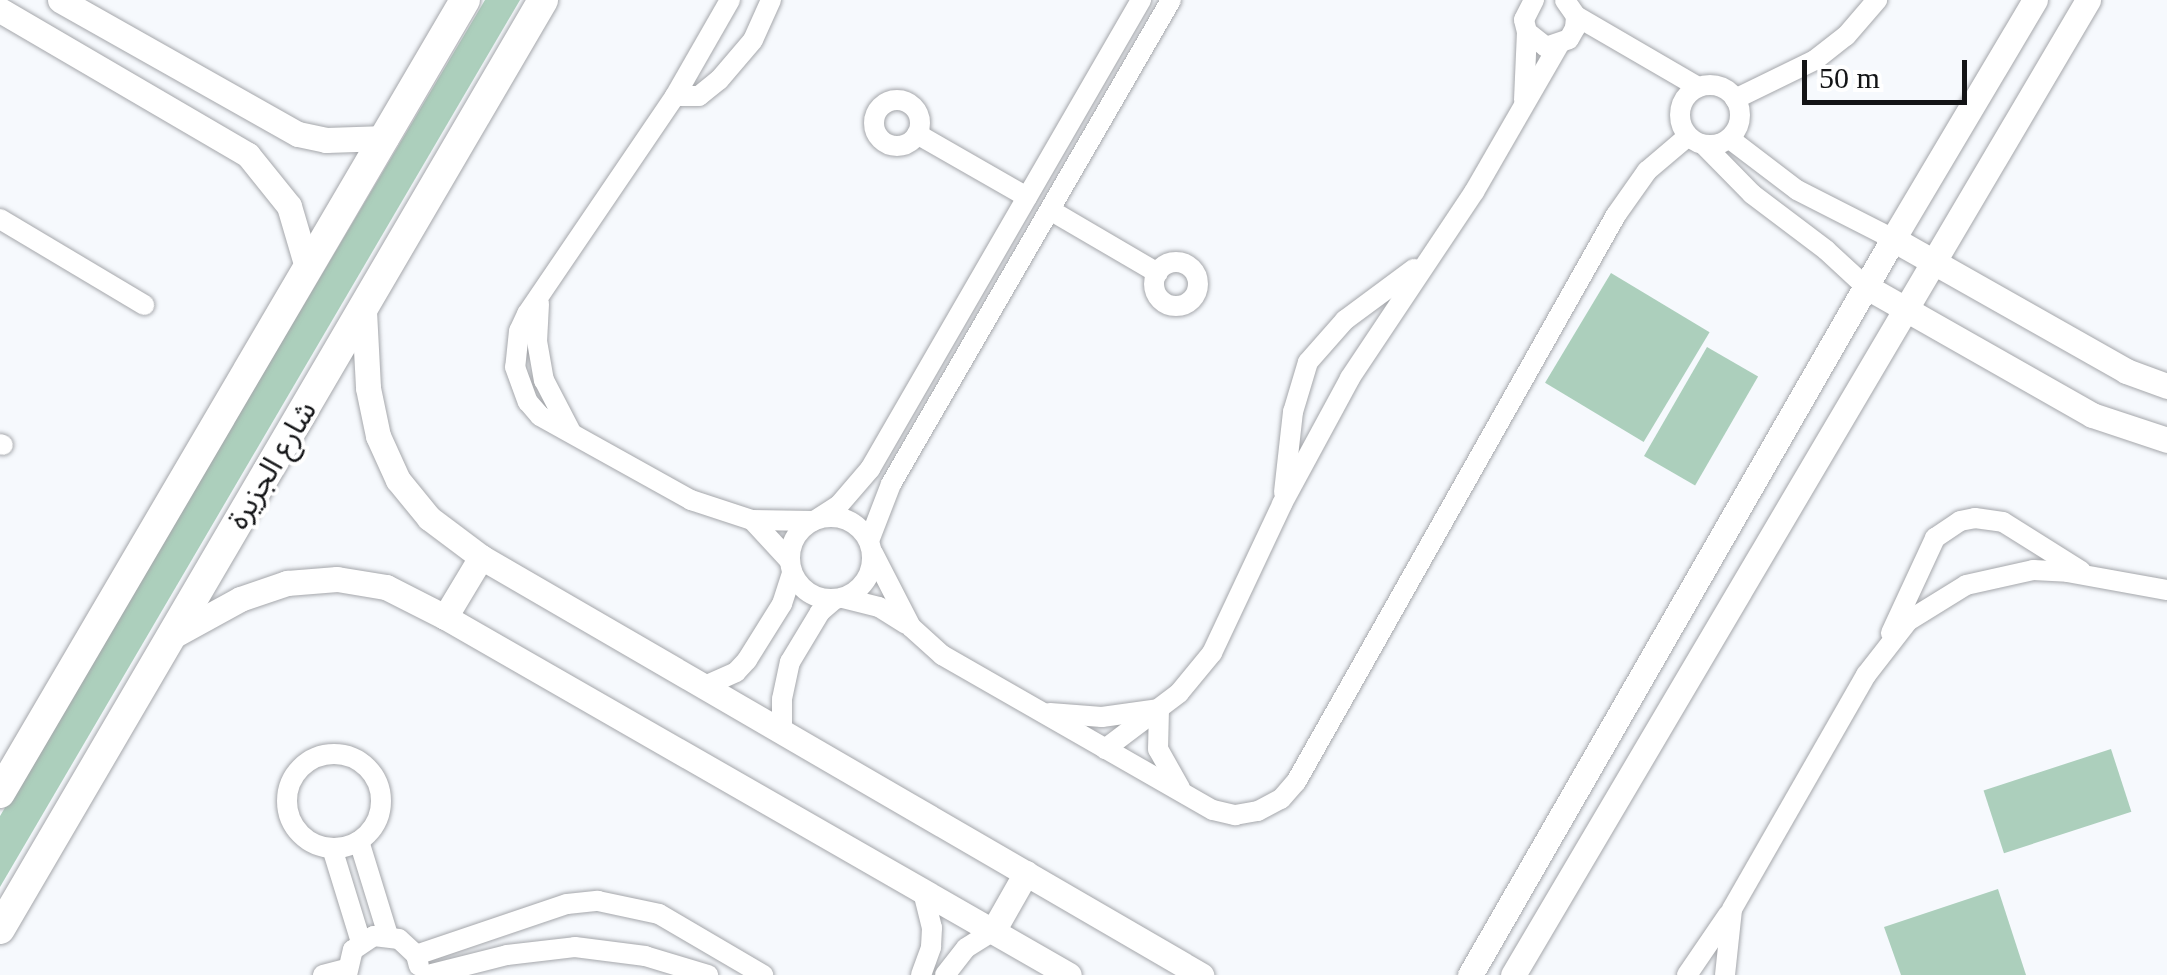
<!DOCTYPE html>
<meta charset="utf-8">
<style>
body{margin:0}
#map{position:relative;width:2167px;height:975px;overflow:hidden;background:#f6f9fd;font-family:"Times New Roman","Noto Sans Arabic",serif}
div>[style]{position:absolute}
.green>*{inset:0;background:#accfbc;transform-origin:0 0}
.roads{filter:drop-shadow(0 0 2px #a5a7ab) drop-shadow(0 0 2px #a5a7ab)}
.minor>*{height:20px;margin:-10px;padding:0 10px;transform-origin:10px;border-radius:10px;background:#fff}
.minor>.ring{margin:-10px;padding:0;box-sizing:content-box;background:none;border:20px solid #fff;border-radius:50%}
.tertiary>*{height:25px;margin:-12.5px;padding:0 12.5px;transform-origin:12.5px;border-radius:12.5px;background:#fff}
.primary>*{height:30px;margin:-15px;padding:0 15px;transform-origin:15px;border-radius:15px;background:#fff}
span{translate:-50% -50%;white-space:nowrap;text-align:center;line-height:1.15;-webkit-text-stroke:8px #fff;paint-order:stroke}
.street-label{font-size:30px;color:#131416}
.scale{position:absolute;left:1802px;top:60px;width:165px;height:45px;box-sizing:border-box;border:5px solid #131416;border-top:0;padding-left:12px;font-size:30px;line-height:35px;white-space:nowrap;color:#131416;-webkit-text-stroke:8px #fff;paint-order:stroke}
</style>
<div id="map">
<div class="green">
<i style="clip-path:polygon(485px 0,520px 0,0 887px,0 816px)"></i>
<i style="left:1611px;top:273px;width:115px;height:128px;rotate:31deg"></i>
<i style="left:1707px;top:347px;width:59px;height:126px;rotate:30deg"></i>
<i style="left:2111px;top:749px;width:66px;height:134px;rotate:72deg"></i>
<i style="clip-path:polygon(1998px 889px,2026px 975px,1901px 975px,1884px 927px)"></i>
</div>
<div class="roads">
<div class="minor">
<i style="left:730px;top:0;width:111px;rotate:119.8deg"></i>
<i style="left:675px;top:96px;width:263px;rotate:124.2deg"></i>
<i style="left:527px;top:314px;width:19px;rotate:115deg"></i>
<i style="left:519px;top:331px;width:36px;rotate:96deg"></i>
<i style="left:515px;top:367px;width:37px;rotate:70deg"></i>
<i style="left:528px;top:402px;width:18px;rotate:49deg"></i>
<i style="left:540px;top:416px;width:173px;rotate:29.1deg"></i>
<i style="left:691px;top:500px;width:64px;rotate:18.2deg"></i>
<i style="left:752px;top:520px;width:61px;rotate:0.9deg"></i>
<i style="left:1534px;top:0;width:22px;rotate:117deg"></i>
<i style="left:1524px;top:20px;width:12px;rotate:76deg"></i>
<i style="left:1527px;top:32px;width:24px;rotate:38deg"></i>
<i style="left:1546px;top:47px;width:24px;rotate:-19deg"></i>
<i style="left:1569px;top:39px;width:13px;rotate:-61deg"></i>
<i style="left:1575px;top:28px;width:12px;rotate:-85deg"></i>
<i style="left:1576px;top:16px;width:19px;rotate:-125deg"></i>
<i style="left:1576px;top:16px;width:141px;rotate:30.2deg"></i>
<i class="ring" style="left:1680px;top:85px;width:40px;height:40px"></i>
<i style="left:675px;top:96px;width:24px"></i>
<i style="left:699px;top:96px;width:26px;rotate:-39deg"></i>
<i style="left:719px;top:80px;width:52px;rotate:-49.6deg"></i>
<i style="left:753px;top:40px;width:44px;rotate:-65.8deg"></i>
<i style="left:1735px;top:99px;width:89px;rotate:-26deg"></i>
<i style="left:1815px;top:60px;width:39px;rotate:-38deg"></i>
<i style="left:1846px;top:36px;width:48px;rotate:-49.3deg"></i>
<i style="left:1524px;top:100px;width:68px;rotate:-87.5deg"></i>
<i class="ring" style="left:874px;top:100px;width:26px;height:26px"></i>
<i style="left:917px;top:134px;width:127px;rotate:29.8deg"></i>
<i style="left:1730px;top:139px;width:84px;rotate:37.3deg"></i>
<i style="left:1797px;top:190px;width:108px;rotate:27deg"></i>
<i style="left:1705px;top:146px;width:67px;rotate:45.6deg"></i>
<i style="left:1752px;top:194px;width:93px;rotate:37.1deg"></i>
<i style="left:1826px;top:250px;width:53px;rotate:42.7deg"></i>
<i style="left:1050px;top:210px;width:125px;rotate:30.3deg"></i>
<i style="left:0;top:219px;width:168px;rotate:30.8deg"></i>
<i class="ring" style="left:1154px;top:262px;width:24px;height:24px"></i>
<i style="left:539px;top:304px;width:37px;rotate:93deg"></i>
<i style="left:537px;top:341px;width:40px;rotate:80deg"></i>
<i style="left:544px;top:380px;width:59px;rotate:62.6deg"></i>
<i style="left:0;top:444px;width:3px;rotate:18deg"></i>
<i style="left:1284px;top:492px;width:81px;rotate:-83.6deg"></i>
<i style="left:1293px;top:412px;width:52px;rotate:-73.3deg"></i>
<i style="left:1308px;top:362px;width:56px;rotate:-48.6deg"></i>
<i style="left:1345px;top:320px;width:86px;rotate:-36.5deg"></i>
<i class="ring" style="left:790px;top:517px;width:62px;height:62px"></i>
<i style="left:819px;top:518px;width:24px;rotate:-33deg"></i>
<i style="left:839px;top:505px;width:48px;rotate:-49.3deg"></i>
<i style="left:870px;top:469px;width:542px;rotate:-59.98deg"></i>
<i style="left:752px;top:520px;width:54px;rotate:47.2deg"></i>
<i style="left:869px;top:541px;width:61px;rotate:-68.9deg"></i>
<i style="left:891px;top:484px;width:559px;rotate:-59.95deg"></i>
<i style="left:873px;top:553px;width:83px;rotate:62.8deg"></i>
<i style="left:911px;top:627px;width:42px;rotate:42.1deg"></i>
<i style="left:942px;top:655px;width:312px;rotate:29.8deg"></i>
<i style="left:1213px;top:810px;width:23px;rotate:13deg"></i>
<i style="left:1235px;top:815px;width:23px;rotate:-10deg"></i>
<i style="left:1258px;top:811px;width:26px;rotate:-28deg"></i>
<i style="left:1281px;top:799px;width:23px;rotate:-49deg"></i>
<i style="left:1296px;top:782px;width:651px;rotate:-60.56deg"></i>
<i style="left:1616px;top:215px;width:54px;rotate:-54.8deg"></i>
<i style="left:1647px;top:171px;width:52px;rotate:-40.4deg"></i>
<i style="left:843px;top:598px;width:37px;rotate:14deg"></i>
<i style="left:879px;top:607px;width:31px;rotate:32deg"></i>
<i style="left:1891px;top:633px;width:105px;rotate:-65.1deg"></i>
<i style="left:1935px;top:538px;width:30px;rotate:-34deg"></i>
<i style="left:1960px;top:521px;width:15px;rotate:-11deg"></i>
<i style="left:1975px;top:518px;width:28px;rotate:8deg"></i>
<i style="left:2003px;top:522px;width:92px;rotate:32.1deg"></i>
<i style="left:705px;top:686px;width:34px;rotate:-24deg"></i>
<i style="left:736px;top:672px;width:16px;rotate:-47deg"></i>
<i style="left:747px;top:660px;width:66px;rotate:-58deg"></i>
<i style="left:782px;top:604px;width:33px;rotate:-72deg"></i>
<i style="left:1050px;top:713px;width:52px;rotate:4.4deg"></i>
<i style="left:1102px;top:717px;width:58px;rotate:-8deg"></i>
<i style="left:1159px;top:709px;width:40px;rotate:91.4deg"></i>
<i style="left:1158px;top:749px;width:45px;rotate:60.6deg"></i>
<i style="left:782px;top:732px;width:33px;rotate:-90deg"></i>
<i style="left:782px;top:699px;width:38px;rotate:-78deg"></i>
<i style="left:790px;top:662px;width:58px;rotate:-59deg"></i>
<i style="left:820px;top:612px;width:20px;rotate:-41deg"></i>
<i style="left:1105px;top:749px;width:93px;rotate:-37.1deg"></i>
<i style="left:1179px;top:693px;width:52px;rotate:-50.5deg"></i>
<i style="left:1212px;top:653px;width:165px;rotate:-64.8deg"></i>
<i style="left:1282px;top:504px;width:143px;rotate:-61.6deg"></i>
<i style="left:1350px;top:378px;width:224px;rotate:-56.3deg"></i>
<i style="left:1474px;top:192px;width:170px;rotate:-60deg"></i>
<i class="ring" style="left:287px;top:754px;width:74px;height:74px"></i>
<i style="left:359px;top:841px;width:98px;rotate:72.9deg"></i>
<i style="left:332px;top:848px;width:98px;rotate:72.9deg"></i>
<i style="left:416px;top:955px;width:159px;rotate:-18.7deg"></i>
<i style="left:567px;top:904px;width:31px;rotate:-6deg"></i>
<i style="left:598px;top:901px;width:62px;rotate:12deg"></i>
<i style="left:659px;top:914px;width:121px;rotate:30.4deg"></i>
<i style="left:323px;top:975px;width:24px;rotate:-15deg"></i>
<i style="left:347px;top:975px;width:26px;rotate:-77deg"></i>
<i style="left:353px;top:950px;width:25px;rotate:-34deg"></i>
<i style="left:374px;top:936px;width:25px;rotate:7deg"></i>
<i style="left:399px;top:939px;width:23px;rotate:43deg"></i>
<i style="left:416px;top:955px;width:11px;rotate:75deg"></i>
<i style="left:428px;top:975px;width:81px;rotate:-14.2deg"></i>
<i style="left:507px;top:955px;width:68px;rotate:-6.7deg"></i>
<i style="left:575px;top:947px;width:71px;rotate:7.3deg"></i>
<i style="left:645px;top:956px;width:66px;rotate:16.8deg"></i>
<i style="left:921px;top:975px;width:30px;rotate:-70deg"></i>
<i style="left:931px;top:947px;width:19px;rotate:-87deg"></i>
<i style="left:932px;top:928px;width:38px;rotate:-104deg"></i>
<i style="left:945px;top:975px;width:34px;rotate:-52deg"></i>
<i style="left:966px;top:948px;width:32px;rotate:-32deg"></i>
<i style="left:1687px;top:975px;width:73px;rotate:-55.7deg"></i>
<i style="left:1725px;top:975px;width:66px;rotate:-83.9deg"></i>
<i style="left:1732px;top:909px;width:270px;rotate:-60.2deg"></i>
<i style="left:1866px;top:675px;width:68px;rotate:-52.1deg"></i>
<i style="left:1908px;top:621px;width:68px;rotate:-31.8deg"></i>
<i style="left:1966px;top:585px;width:69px;rotate:-12.6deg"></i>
<i style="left:2033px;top:570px;width:34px;rotate:3deg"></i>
<i style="left:2067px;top:572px;width:102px;rotate:10.2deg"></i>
</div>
<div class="tertiary">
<i style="left:60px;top:0;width:273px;rotate:29.4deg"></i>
<i style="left:298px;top:134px;width:29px;rotate:12deg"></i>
<i style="left:326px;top:140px;width:60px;rotate:-1.9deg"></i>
<i style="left:0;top:10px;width:287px;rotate:30.3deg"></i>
<i style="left:248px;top:155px;width:65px;rotate:51.2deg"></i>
<i style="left:289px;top:206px;width:64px;rotate:73.6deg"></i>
<i style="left:1893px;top:239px;width:268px;rotate:29.5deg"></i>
<i style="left:2126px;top:371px;width:44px;rotate:20.1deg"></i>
<i style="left:1865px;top:286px;width:261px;rotate:29.6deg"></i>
<i style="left:2092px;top:415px;width:79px;rotate:18.4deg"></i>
<i style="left:364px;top:311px;width:77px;rotate:87deg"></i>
<i style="left:368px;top:388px;width:49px;rotate:78.2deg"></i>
<i style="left:378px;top:436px;width:48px;rotate:65.6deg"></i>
<i style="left:398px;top:480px;width:49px;rotate:50.8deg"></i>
<i style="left:429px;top:518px;width:65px;rotate:36.9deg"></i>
<i style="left:481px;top:557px;width:833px;rotate:30.14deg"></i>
<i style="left:445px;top:617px;width:70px;rotate:-59deg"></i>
<i style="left:171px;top:637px;width:79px;rotate:-28.8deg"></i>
<i style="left:240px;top:599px;width:50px;rotate:-18.8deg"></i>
<i style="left:287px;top:583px;width:50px;rotate:-4.6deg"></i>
<i style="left:337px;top:579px;width:50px;rotate:9.3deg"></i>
<i style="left:386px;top:587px;width:66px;rotate:27deg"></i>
<i style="left:445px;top:617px;width:719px;rotate:29.84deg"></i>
<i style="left:993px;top:931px;width:67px;rotate:-60.4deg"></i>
<i style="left:1470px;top:975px;width:849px;rotate:-60.11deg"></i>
<i style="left:1893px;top:239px;width:278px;rotate:-59.3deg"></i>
<i style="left:1513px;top:975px;width:1132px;rotate:-59.47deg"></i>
</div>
<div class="primary">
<i style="left:0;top:793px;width:919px;rotate:-59.61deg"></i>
<i style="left:0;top:929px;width:1076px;rotate:-59.69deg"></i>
</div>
</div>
<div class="street-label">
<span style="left:272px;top:465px;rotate:-59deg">شارع الجزيرة</span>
</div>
<div class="scale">50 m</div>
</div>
